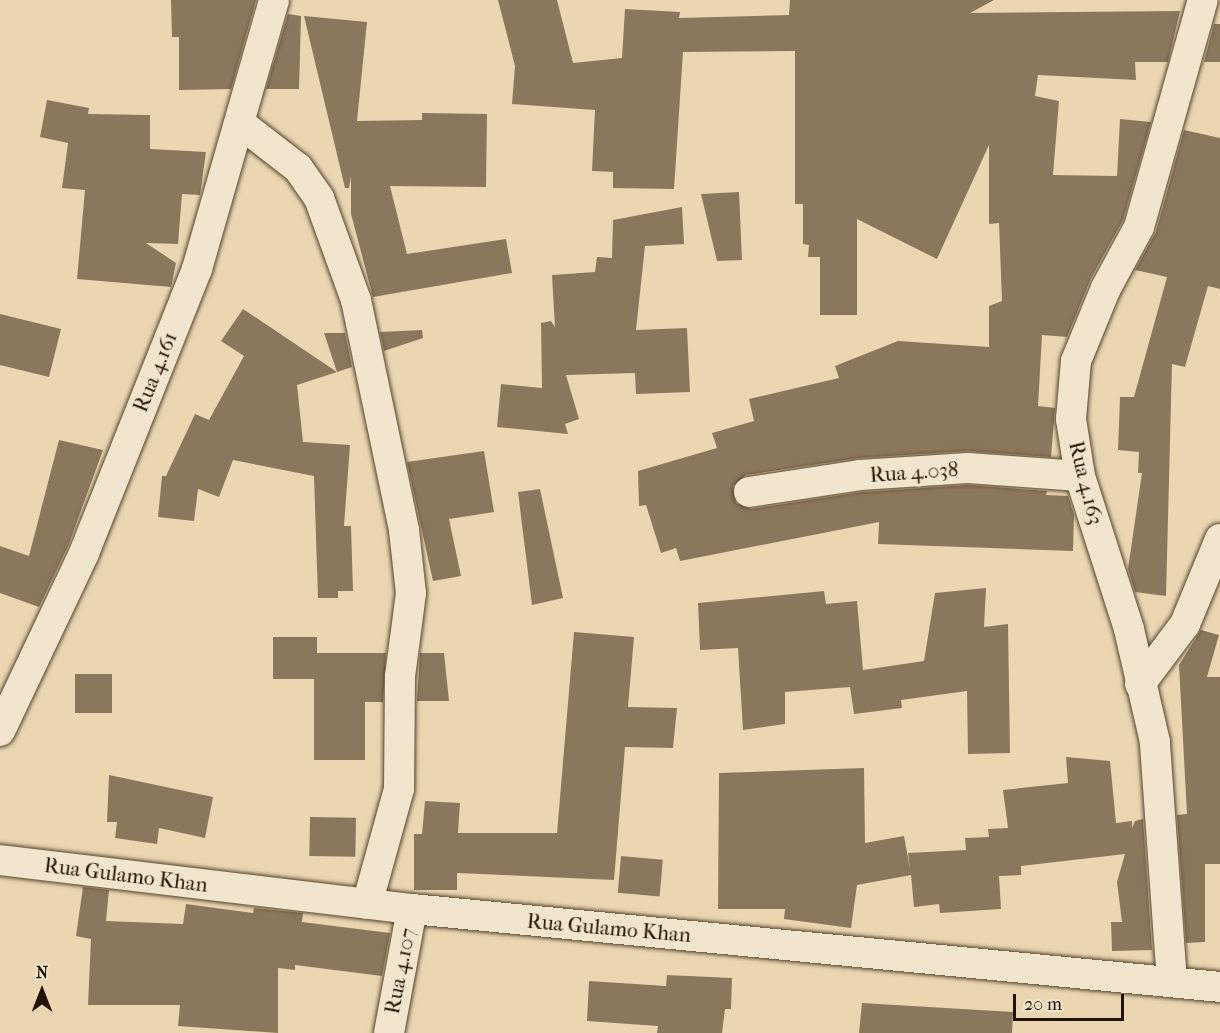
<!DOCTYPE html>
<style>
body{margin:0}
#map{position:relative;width:1220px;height:1033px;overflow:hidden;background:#ead7b2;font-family:"IM FELL French Canon",serif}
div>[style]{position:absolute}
.building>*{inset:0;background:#8a785d;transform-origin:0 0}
.roads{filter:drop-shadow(0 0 2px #54432c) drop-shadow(0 0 2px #54432c)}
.minor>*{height:30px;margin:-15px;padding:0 15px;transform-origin:15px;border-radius:15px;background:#f1e5cd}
span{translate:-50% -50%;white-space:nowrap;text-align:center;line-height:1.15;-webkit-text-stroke:6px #f1e5cd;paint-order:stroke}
.street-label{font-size:21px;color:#221200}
.north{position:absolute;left:12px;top:961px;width:60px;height:60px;-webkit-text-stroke:4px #f1e5cd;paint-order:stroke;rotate:0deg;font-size:16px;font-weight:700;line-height:24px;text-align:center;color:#221200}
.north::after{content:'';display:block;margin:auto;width:21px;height:27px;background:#221200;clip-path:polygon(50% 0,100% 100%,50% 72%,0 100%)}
.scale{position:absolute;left:1013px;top:994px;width:111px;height:27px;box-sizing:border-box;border:3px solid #221200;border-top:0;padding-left:8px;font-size:18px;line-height:21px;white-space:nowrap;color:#221200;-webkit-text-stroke:4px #f1e5cd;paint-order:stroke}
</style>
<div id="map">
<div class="building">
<i style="clip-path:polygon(171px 0,256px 0,231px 89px,179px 90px,179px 37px,172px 37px)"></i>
<i style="clip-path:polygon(498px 0,557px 0,573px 63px,622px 58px,625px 9px,680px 12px,679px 18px,789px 15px,790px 0,994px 0,970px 13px,1180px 11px,1168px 62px,1135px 62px,1136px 80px,1038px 75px,1035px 96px,1059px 101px,1053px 175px,1117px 176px,1120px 119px,1151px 122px,1123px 220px,1091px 278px,1067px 337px,1042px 335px,1038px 406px,1055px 408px,1051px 457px,967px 451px,859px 458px,746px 475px,733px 486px,736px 503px,751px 509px,862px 492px,968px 485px,1047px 491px,1046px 495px,1068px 496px,1074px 515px,1073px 551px,878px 544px,879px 522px,680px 561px,676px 548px,661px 553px,646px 505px,639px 506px,638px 471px,717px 448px,712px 433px,754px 421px,749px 399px,839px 378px,835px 366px,898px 341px,989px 347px,989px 306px,1002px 301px,999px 223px,989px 224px,989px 145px,937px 259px,857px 219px,857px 315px,820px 315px,820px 257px,808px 257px,809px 245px,803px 244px,803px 204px,795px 204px,795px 51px,683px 52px,674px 189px,613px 188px,613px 172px,592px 171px,595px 110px,512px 104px,515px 66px)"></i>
<i style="clip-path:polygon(288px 14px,301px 16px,299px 89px,266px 89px)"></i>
<i style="clip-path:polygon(304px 16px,367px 22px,357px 121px,422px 120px,422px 113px,487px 114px,486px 187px,390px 186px,407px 254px,506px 239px,512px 273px,373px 297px,351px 214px,351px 176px,349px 188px,345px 188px)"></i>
<i style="clip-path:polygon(1214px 24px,1220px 24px,1220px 62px,1204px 62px)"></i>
<i style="clip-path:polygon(47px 100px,89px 108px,88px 114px,150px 115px,150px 149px,206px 152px,200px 195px,182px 194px,178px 244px,146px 243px,176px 263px,171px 287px,77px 279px,85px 190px,62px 188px,68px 143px,40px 137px)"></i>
<i style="clip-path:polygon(1184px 130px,1220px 138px,1220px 289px,1208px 286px,1185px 367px,1172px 364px,1166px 596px,1135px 592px,1128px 569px,1142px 473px,1138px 473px,1139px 452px,1118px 450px,1120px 397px,1134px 397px,1167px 277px,1135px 270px,1156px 232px)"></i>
<i style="clip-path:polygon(739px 192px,742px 260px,717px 261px,701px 194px)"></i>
<i style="clip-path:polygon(682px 207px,684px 244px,645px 246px,636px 330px,687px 328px,690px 392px,636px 394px,635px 373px,566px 375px,579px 419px,565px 424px,568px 434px,497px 427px,501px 384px,542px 388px,541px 323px,551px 321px,555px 327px,552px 275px,595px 272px,597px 257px,612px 258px,613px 220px)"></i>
<i style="clip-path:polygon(243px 309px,337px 372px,297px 385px,303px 442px,350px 445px,344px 526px,351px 526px,353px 591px,338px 591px,338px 598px,318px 598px,314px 476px,233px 460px,219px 497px,198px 489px,194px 521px,158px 517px,162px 476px,166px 476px,195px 414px,209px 420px,244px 356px,221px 341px)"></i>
<i style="clip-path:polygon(0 314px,61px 329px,49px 377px,0 365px)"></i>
<i style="clip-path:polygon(422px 330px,423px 338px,384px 351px,380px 332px)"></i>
<i style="clip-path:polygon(324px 333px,345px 333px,352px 367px,337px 372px)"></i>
<i style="clip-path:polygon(59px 440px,103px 450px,68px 546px,39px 607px,0 593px,0 546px,29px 556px)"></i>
<i style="clip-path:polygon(484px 451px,494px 512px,449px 519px,461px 576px,433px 581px,407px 462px)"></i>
<i style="clip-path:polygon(540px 489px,563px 598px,532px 605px,518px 492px)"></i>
<i style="clip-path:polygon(986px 588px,984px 627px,1008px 624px,1010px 753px,968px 754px,967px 691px,901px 700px,902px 708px,854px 714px,850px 687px,785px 692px,785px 724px,743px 730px,738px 648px,700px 650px,698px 603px,824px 591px,826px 604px,857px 601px,863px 670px,924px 661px,935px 593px)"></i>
<i style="clip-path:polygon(1201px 630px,1219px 635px,1207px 677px,1220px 677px,1220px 864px,1205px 864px,1205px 942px,1186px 943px,1177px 815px,1187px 814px,1179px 665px)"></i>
<i style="clip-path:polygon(574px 632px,634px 637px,628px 707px,677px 708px,673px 748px,625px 747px,614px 880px,457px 873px,457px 890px,414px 890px,414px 834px,422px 834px,425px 801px,460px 803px,458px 833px,557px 833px)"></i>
<i style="clip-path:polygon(273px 637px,317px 637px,317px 653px,386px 653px,383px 702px,365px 702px,365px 760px,314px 760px,314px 679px,273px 679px)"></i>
<i style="clip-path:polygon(420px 653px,444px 653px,449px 701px,417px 701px)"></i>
<i style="left:75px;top:674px;width:37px;height:39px"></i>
<i style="clip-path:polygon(1066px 757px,1110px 761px,1116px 823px,1132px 821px,1132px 828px,1135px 821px,1143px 819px,1152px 950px,1112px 951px,1111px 922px,1122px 922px,1117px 882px,1125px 854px,1021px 866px,1021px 875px,999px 876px,1001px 909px,940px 913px,939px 904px,914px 907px,911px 875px,857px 885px,851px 928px,784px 919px,785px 909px,718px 909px,719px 773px,864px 768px,865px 843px,904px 836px,910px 869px,908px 853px,966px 850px,965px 838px,989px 837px,988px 829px,1008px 828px,1003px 790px,1068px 783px)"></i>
<i style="clip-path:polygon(109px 775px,213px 797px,205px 838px,159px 828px,157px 844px,115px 838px,117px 822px,107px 822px)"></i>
<i style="left:310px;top:817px;width:46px;height:39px;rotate:1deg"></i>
<i style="left:621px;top:856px;width:42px;height:37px;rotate:5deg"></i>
<i style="clip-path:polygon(83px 887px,109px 890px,106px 921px,183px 924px,186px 904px,253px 913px,254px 908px,303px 913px,302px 922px,390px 933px,382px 976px,295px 965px,295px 970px,278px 968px,278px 1033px,178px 1026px,180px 1005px,88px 1005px,91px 939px,76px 936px)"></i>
<i style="clip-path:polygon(667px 975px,732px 978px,731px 1009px,725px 1009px,722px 1033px,657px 1033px,658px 1026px,587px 1021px,589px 981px,666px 986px)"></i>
<i style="clip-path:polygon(862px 1003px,1013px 1012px,1012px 1033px,859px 1033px)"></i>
</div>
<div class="roads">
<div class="minor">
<i style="left:241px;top:124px;width:72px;rotate:37.7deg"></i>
<i style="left:298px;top:168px;width:37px;rotate:55deg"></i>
<i style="left:319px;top:198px;width:109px;rotate:70.1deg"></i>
<i style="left:356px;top:300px;width:235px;rotate:78.2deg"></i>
<i style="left:404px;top:530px;width:63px;rotate:83.7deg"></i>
<i style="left:411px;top:593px;width:84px;rotate:97.5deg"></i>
<i style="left:400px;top:676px;width:113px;rotate:90.5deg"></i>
<i style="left:399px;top:789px;width:119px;rotate:105.5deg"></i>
<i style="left:749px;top:492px;width:112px;rotate:-8.7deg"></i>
<i style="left:860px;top:475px;width:108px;rotate:-3.7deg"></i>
<i style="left:968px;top:468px;width:112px;rotate:4.1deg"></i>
<i style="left:1140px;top:684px;width:75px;rotate:-53.1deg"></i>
<i style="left:1185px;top:624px;width:92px;rotate:-67.6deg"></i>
<i style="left:0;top:731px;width:197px;rotate:-64.7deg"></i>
<i style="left:84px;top:553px;width:306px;rotate:-68.3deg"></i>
<i style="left:197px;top:269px;width:280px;rotate:-74deg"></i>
<i style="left:0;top:860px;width:415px;rotate:6.8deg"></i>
<i style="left:412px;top:909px;width:812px;rotate:5.51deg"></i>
<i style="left:1172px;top:982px;width:241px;rotate:-94.1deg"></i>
<i style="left:1155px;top:742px;width:116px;rotate:-103deg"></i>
<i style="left:1129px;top:629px;width:161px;rotate:-107.8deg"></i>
<i style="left:1080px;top:476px;width:58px;rotate:-99deg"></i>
<i style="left:1071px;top:419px;width:58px;rotate:-85.1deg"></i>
<i style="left:1076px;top:361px;width:79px;rotate:-67.7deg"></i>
<i style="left:1106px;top:288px;width:69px;rotate:-61.6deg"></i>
<i style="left:1139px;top:227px;width:236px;rotate:-74.3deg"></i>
<i style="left:389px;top:1033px;width:126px;rotate:-79.5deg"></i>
</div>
</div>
<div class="street-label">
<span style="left:155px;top:372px;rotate:-68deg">Rua 4.161</span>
<span style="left:914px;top:472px;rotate:-4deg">Rua 4.038</span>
<span style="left:1086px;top:483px;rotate:76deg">Rua 4.163</span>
<span style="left:126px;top:875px;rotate:7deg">Rua Gulamo Khan</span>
<span style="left:609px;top:928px;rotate:5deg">Rua Gulamo Khan</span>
<span style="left:400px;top:971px;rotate:-79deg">Rua 4.107</span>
</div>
<div class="north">N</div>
<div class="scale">20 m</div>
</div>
